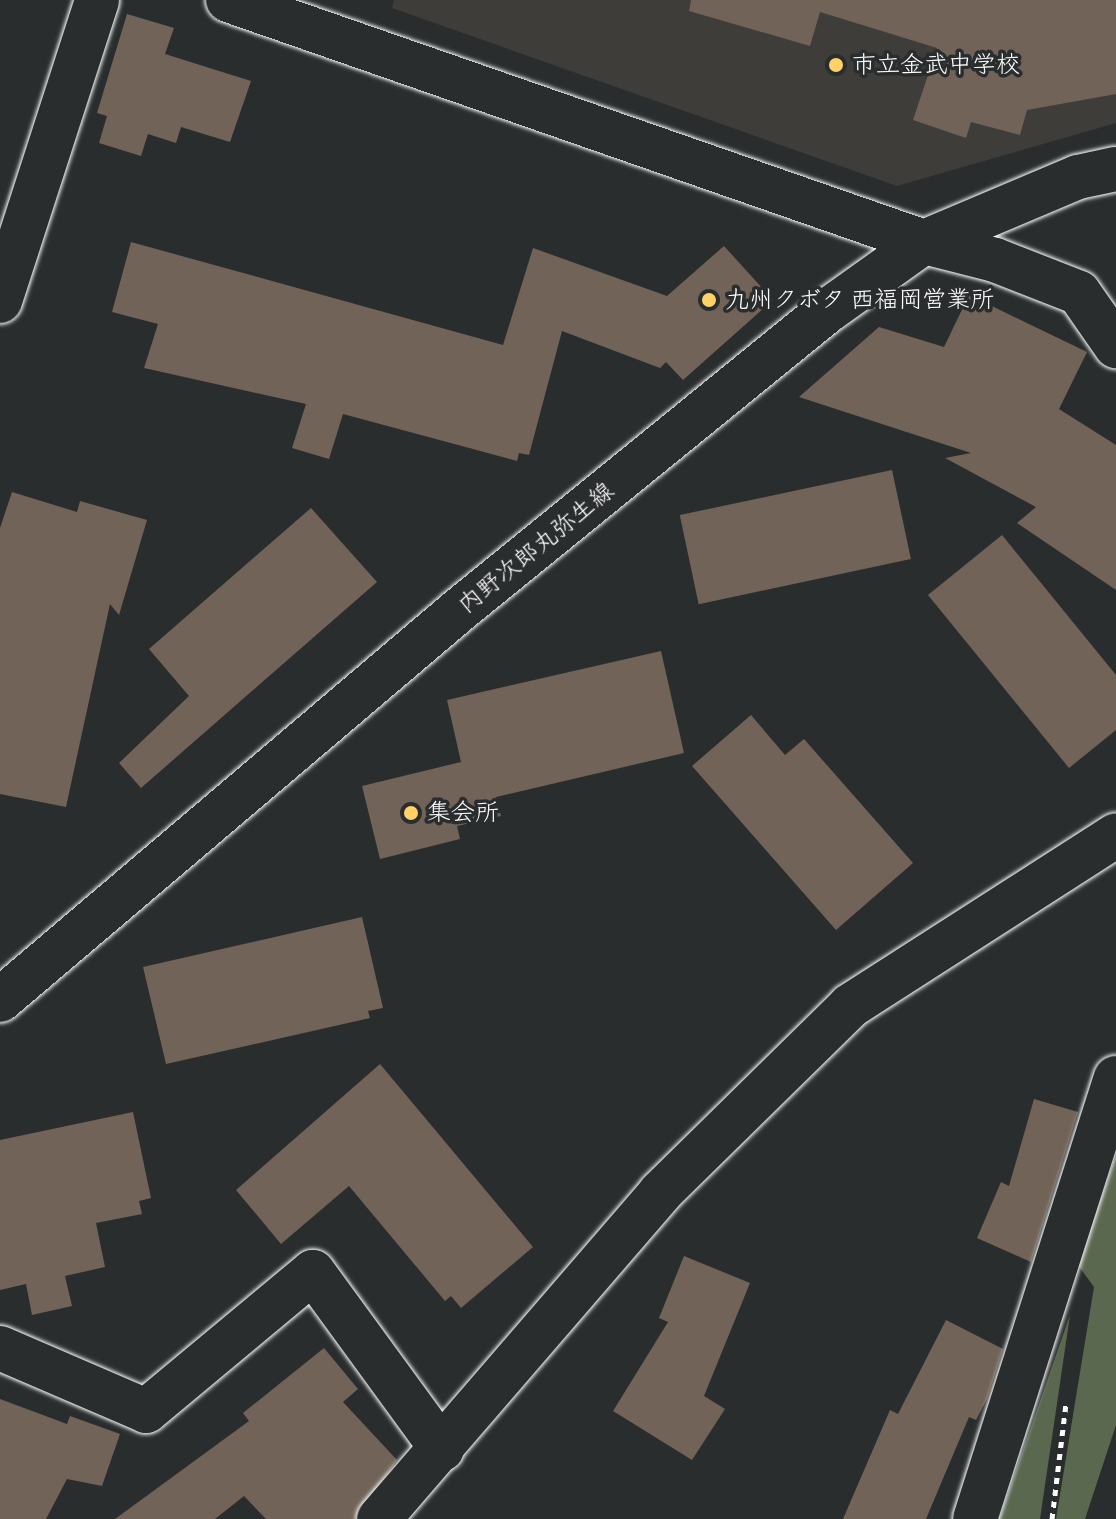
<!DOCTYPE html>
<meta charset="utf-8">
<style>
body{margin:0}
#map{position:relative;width:1116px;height:1519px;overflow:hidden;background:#2a2d2e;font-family:Pangolin,"Klee One",sans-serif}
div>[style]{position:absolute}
.built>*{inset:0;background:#3f3d3a}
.green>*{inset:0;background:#5b6850}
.building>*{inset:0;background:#716357;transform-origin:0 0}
.path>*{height:5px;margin-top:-2.5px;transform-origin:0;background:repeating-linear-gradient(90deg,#fff 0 6px,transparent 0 12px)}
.roads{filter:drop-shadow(0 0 2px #fff) drop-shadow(0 0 2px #fff)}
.minor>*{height:44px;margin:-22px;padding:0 22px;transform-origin:22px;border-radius:22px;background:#2a2d2e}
.major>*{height:44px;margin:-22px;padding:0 22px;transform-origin:22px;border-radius:22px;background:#2a2d2e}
.dots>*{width:22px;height:22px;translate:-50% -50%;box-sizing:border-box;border:4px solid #2a2d2e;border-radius:50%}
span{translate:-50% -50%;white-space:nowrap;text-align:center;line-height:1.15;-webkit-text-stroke:7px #2a2d2e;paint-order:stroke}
.poi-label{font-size:24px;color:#fff}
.left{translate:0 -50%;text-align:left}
.street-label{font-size:24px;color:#fff}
</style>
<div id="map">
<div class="built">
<i style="clip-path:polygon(394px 0,1116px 0,1116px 123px,897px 186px,392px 8px)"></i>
</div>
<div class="green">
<i style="clip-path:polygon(1116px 1155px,1116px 1425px,1085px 1519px,1056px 1519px,1094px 1287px,1078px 1265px)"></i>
<i style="clip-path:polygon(1070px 1315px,1040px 1519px,999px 1519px)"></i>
</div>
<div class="building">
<i style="clip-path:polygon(691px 0,1116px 0,1116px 94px,1027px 110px,1020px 135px,971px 122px,966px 138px,913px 120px,937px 48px,820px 12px,810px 46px,689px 11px)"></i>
<i style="clip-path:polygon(127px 14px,174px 28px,165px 54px,251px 81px,230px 142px,181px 127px,176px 143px,148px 134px,141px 156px,99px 143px,107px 116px,97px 113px)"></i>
<i style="clip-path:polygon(131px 242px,503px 345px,533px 248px,667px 296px,724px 246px,773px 300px,683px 380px,666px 362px,660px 368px,562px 331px,529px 455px,519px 453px,517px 461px,343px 414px,329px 459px,292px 448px,306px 404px,144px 368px,158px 324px,112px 312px)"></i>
<i style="clip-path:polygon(969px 295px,1087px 352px,1059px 409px,1116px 445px,1116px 590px,1017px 523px,1036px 507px,945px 458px,971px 453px,799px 397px,879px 327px,944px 347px)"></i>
<i style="left:892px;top:470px;width:91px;height:217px;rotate:78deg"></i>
<i style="clip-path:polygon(12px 492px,77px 512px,80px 501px,147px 520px,119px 615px,110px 604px,66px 807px,0 794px,0 528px)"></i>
<i style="clip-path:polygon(311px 508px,377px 582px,141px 788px,119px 763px,189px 696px,149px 649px)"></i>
<i style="clip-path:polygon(1002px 535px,1116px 675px,1116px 730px,1069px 768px,928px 595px)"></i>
<i style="clip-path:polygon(661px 651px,684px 753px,496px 797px,501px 816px,457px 826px,460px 839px,380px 859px,362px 786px,461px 762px,447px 700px)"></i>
<i style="clip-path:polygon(751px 715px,785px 755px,804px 739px,913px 863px,836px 930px,692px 766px)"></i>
<i style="clip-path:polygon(362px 917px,383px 1008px,368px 1011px,370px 1018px,166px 1064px,143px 967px)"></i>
<i style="clip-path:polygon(380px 1064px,533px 1247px,461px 1308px,451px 1296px,445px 1301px,349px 1186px,281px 1244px,236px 1190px)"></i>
<i style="clip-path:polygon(1034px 1099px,1078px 1112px,1031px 1262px,977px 1238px,1001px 1182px,1009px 1186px)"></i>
<i style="clip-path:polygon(133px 1112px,151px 1198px,139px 1201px,142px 1214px,96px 1223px,105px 1267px,65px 1276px,72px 1306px,32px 1315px,26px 1284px,0 1290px,0 1140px)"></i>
<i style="clip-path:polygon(684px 1256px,750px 1283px,704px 1396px,725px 1409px,692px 1460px,613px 1411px,668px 1322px,659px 1318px)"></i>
<i style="clip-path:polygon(946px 1320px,1003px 1349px,987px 1399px,976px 1420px,969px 1417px,926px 1519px,843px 1519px,890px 1410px,898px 1414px)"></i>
<i style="clip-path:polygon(324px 1348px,358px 1389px,343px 1402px,397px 1460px,355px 1519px,266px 1519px,244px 1496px,215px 1519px,115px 1519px,249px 1421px,243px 1413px)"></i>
<i style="clip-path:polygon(0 1399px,67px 1424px,70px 1416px,120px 1434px,102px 1486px,67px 1479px,46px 1519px,0 1519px)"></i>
</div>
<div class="path">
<i style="left:1052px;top:1519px;width:117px;rotate:-83.1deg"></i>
</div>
<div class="roads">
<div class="minor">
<i style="left:228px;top:0;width:737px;rotate:19.17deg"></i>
<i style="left:924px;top:242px;width:73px;rotate:14.2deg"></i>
<i style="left:995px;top:260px;width:90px;rotate:21.4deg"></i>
<i style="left:1079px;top:293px;width:65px;rotate:55.1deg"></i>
<i style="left:0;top:301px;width:316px;rotate:-72.1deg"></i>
<i style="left:0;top:1348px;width:159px;rotate:23.3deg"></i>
<i style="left:146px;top:1411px;width:217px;rotate:-39.8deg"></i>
<i style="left:313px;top:1272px;width:219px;rotate:53.9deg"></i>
<i style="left:379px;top:1519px;width:430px;rotate:-49.2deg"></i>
<i style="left:660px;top:1193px;width:267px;rotate:-44.5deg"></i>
<i style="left:850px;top:1006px;width:316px;rotate:-32.7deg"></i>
<i style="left:975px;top:1519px;width:463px;rotate:-72.3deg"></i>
</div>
<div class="major">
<i style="left:0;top:1000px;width:601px;rotate:-40.34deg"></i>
<i style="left:458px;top:611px;width:479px;rotate:-39.1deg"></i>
<i style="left:830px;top:309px;width:115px;rotate:-35.5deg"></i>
<i style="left:924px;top:242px;width:167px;rotate:-22.9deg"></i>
<i style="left:1078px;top:177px;width:39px;rotate:-12deg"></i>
</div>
</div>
<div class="dots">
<i style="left:836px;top:65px;background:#ffd166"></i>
<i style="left:709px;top:300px;background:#ffd166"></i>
<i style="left:411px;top:813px;background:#ffd166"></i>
</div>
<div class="poi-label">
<span class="left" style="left:852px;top:65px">市立金武中学校</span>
<span class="left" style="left:725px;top:300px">九州クボタ 西福岡営業所</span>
<span class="left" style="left:427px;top:813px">集会所</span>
</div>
<div class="street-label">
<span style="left:536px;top:548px;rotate:-39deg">内野次郎丸弥生線</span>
</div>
</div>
